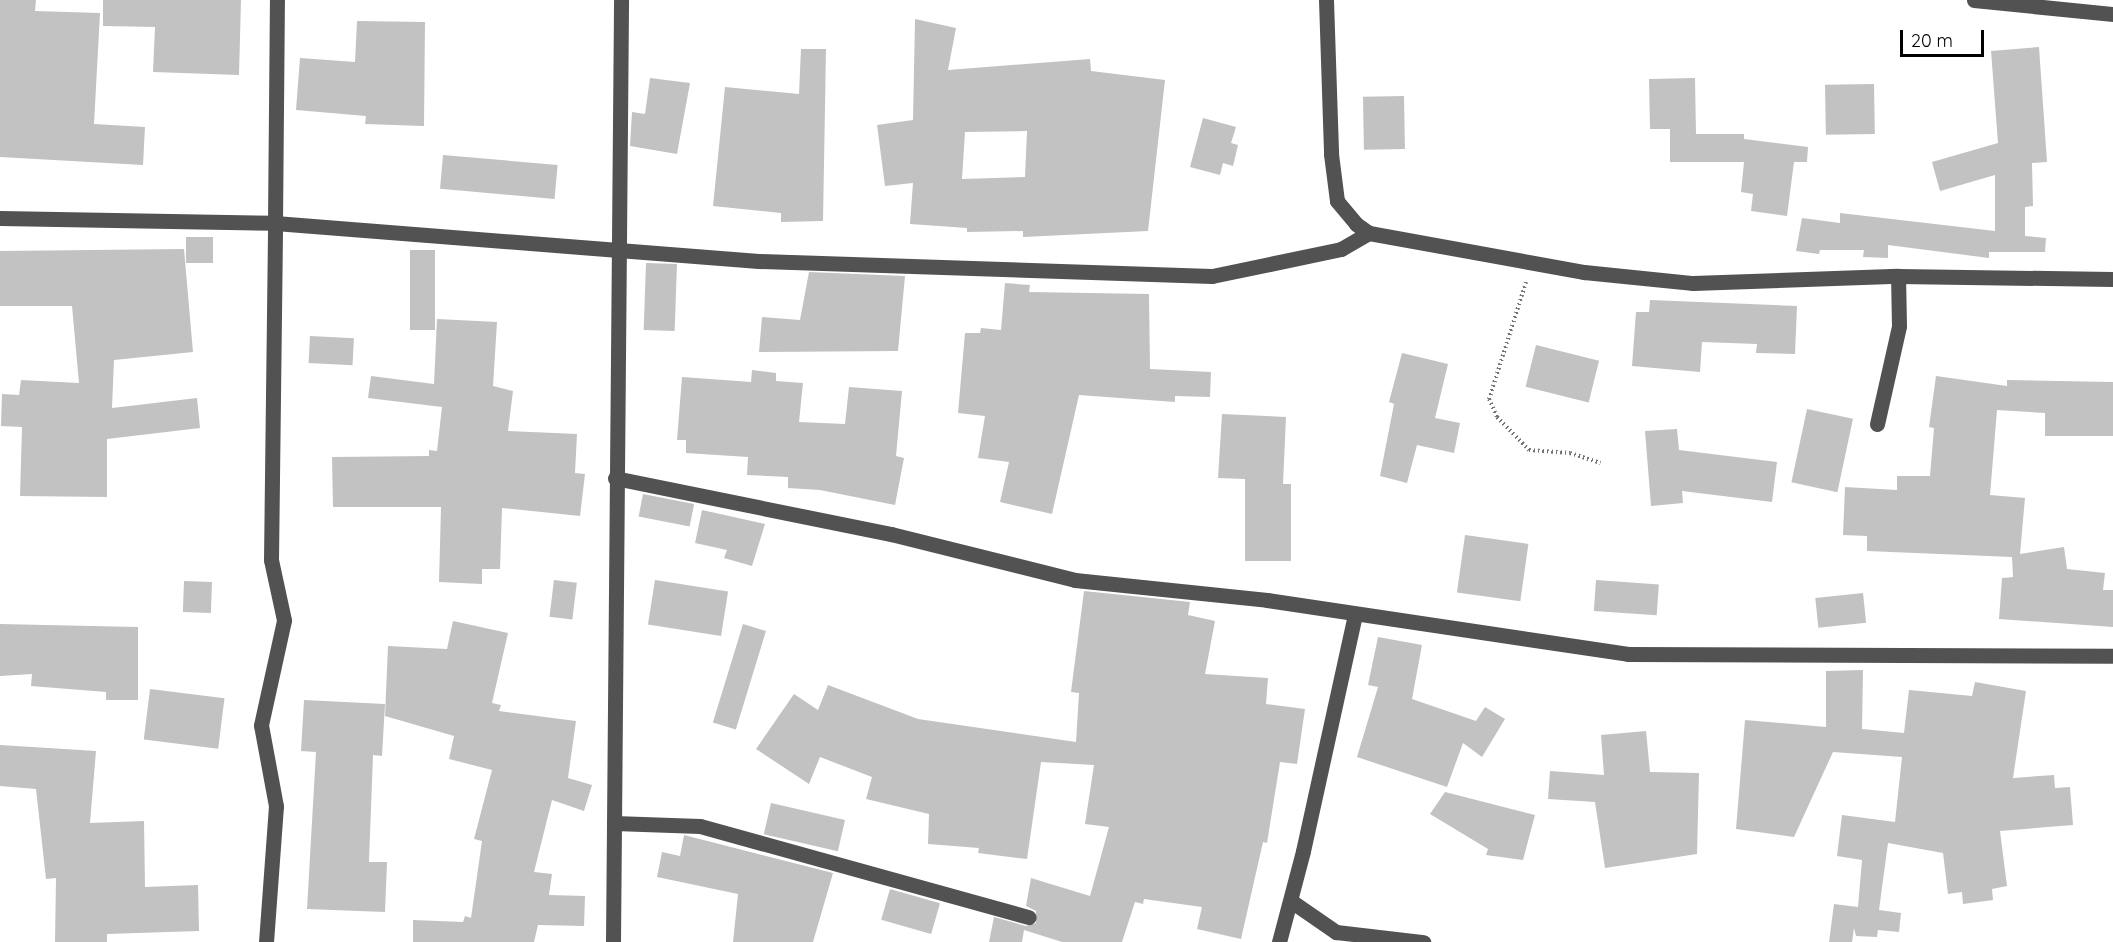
<!DOCTYPE html>
<style>
body{margin:0}
#map{position:relative;width:2113px;height:942px;overflow:hidden;background:#fff;font-family:Quicksand,sans-serif}
div>[style]{position:absolute}
.building>*{inset:0;background:#c2c2c2;transform-origin:0 0}
.path>*{height:4px;margin-top:-2px;transform-origin:0;background:repeating-linear-gradient(90deg,#747474 0 1.5px,transparent 0 4.5px)}
.minor>*{height:15px;margin:-7.5px;padding:0 7.5px;transform-origin:7.5px;border-radius:7.5px;background:#525252}
span{translate:-50% -50%;white-space:nowrap;text-align:center;line-height:1.15;-webkit-text-stroke:4.5px #fff;paint-order:stroke}
.scale{position:absolute;left:1900px;top:30px;width:84px;height:27px;box-sizing:border-box;border:3px solid #000;border-top:0;padding-left:8px;font-size:18px;line-height:21px;white-space:nowrap;color:#000;-webkit-text-stroke:4px #fff;paint-order:stroke}
</style>
<div id="map">
<div class="building">
<i style="clip-path:polygon(0 0,36px 0,35px 11px,100px 13px,94px 124px,145px 127px,143px 165px,0 157px)"></i>
<i style="clip-path:polygon(103px 0,241px 0,239px 75px,153px 72px,155px 27px,103px 26px)"></i>
<i style="clip-path:polygon(evenodd,915px 19px,956px 28px,948px 70px,1090px 59px,1091px 71px,1165px 80px,1148px 231px,1023px 237px,1023px 231px,967px 232px,967px 228px,910px 224px,913px 183px,885px 186px,877px 125px,913px 120px,915px 19px,1027px 131px,1025px 177px,962px 179px,965px 132px,1027px 131px)"></i>
<i style="clip-path:polygon(357px 21px,425px 22px,424px 126px,365px 124px,366px 116px,296px 110px,300px 58px,355px 62px)"></i>
<i style="clip-path:polygon(2039px 47px,2047px 162px,2032px 163px,2033px 206px,2025px 207px,2025px 236px,2046px 238px,2045px 252px,1989px 252px,1989px 258px,1888px 245px,1888px 258px,1863px 257px,1864px 250px,1820px 250px,1819px 254px,1796px 251px,1802px 218px,1840px 223px,1840px 213px,1995px 231px,1995px 175px,1940px 191px,1932px 162px,1998px 143px,1991px 51px)"></i>
<i style="clip-path:polygon(801px 49px,826px 49px,823px 221px,781px 222px,781px 213px,713px 206px,725px 87px,799px 94px)"></i>
<i style="clip-path:polygon(650px 78px,690px 83px,677px 154px,630px 146px,632px 112px,645px 114px)"></i>
<i style="clip-path:polygon(1695px 78px,1696px 134px,1744px 134px,1744px 139px,1808px 147px,1807px 162px,1794px 162px,1787px 216px,1751px 211px,1753px 194px,1741px 192px,1744px 162px,1670px 162px,1670px 129px,1650px 129px,1649px 79px)"></i>
<i style="left:1874px;top:84px;width:50px;height:49px;rotate:89deg"></i>
<i style="left:1404px;top:96px;width:53px;height:41px;rotate:89deg"></i>
<i style="clip-path:polygon(1203px 118px,1236px 127px,1231px 143px,1238px 145px,1233px 166px,1223px 163px,1220px 175px,1190px 167px)"></i>
<i style="left:443px;top:155px;width:115px;height:34px;rotate:5deg"></i>
<i style="left:186px;top:237px;width:27px;height:26px"></i>
<i style="clip-path:polygon(184px 249px,193px 352px,114px 360px,112px 408px,197px 398px,200px 428px,107px 439px,107px 497px,20px 496px,22px 427px,1px 426px,2px 394px,19px 395px,21px 380px,79px 383px,72px 306px,0 306px,0 251px)"></i>
<i style="left:410px;top:250px;width:25px;height:80px"></i>
<i style="left:646px;top:263px;width:31px;height:67px;rotate:2deg"></i>
<i style="clip-path:polygon(809px 272px,905px 276px,898px 351px,759px 352px,762px 317px,800px 320px)"></i>
<i style="clip-path:polygon(1005px 283px,1030px 285px,1029px 292px,1149px 294px,1150px 369px,1211px 372px,1210px 397px,1175px 396px,1175px 402px,1079px 395px,1052px 514px,1000px 502px,1009px 462px,978px 458px,985px 416px,958px 413px,965px 333px,980px 333px,981px 328px,1001px 330px)"></i>
<i style="clip-path:polygon(1650px 300px,1797px 306px,1795px 354px,1756px 353px,1757px 344px,1702px 342px,1700px 372px,1632px 366px,1636px 312px,1649px 312px)"></i>
<i style="clip-path:polygon(437px 319px,497px 322px,493px 386px,513px 391px,508px 431px,577px 434px,575px 473px,585px 474px,580px 516px,502px 508px,500px 569px,482px 569px,482px 584px,439px 582px,441px 507px,333px 507px,332px 457px,429px 456px,429px 450px,437px 451px,442px 407px,368px 398px,371px 376px,434px 384px)"></i>
<i style="left:310px;top:336px;width:44px;height:27px;rotate:3deg"></i>
<i style="left:1536px;top:345px;width:65px;height:43px;rotate:14deg"></i>
<i style="clip-path:polygon(1402px 353px,1448px 364px,1435px 418px,1460px 423px,1454px 453px,1417px 445px,1407px 483px,1380px 476px,1394px 404px,1389px 402px)"></i>
<i style="clip-path:polygon(752px 370px,776px 373px,776px 381px,803px 383px,799px 422px,845px 424px,849px 387px,902px 391px,896px 456px,904px 458px,895px 505px,820px 490px,788px 488px,788px 477px,747px 475px,748px 457px,686px 453px,686px 440px,677px 440px,682px 377px,751px 382px)"></i>
<i style="clip-path:polygon(1936px 376px,2007px 386px,2007px 380px,2113px 382px,2113px 436px,2045px 436px,2045px 413px,1997px 410px,1990px 495px,2025px 498px,2020px 554px,2064px 547px,2067px 569px,2105px 573px,2103px 590px,2113px 590px,2113px 627px,1999px 619px,2002px 578px,2013px 577px,2012px 557px,1867px 551px,1867px 536px,1843px 535px,1845px 487px,1897px 490px,1897px 476px,1930px 476px,1934px 428px,1929px 427px)"></i>
<i style="left:1807px;top:409px;width:47px;height:75px;rotate:12deg"></i>
<i style="clip-path:polygon(1222px 414px,1286px 417px,1283px 484px,1291px 484px,1291px 561px,1245px 561px,1245px 479px,1218px 478px)"></i>
<i style="clip-path:polygon(1677px 429px,1679px 450px,1777px 462px,1772px 502px,1682px 491px,1683px 503px,1651px 506px,1645px 431px)"></i>
<i style="left:643px;top:494px;width:52px;height:23px;rotate:11deg"></i>
<i style="clip-path:polygon(702px 510px,765px 524px,752px 566px,724px 558px,727px 550px,695px 543px)"></i>
<i style="left:1465px;top:535px;width:64px;height:58px;rotate:8deg"></i>
<i style="left:554px;top:580px;width:23px;height:37px;rotate:7deg"></i>
<i style="left:655px;top:580px;width:74px;height:45px;rotate:9deg"></i>
<i style="left:1596px;top:580px;width:63px;height:31px;rotate:4deg"></i>
<i style="left:184px;top:581px;width:28px;height:31px;rotate:2deg"></i>
<i style="clip-path:polygon(1084px 591px,1190px 602px,1188px 615px,1215px 621px,1205px 674px,1268px 678px,1266px 704px,1305px 709px,1297px 764px,1280px 762px,1267px 843px,1263px 842px,1241px 939px,1197px 929px,1202px 907px,1144px 899px,1143px 904px,1135px 902px,1122px 942px,1062px 942px,1024px 930px,1022px 942px,989px 942px,994px 917px,1026px 926px,1036px 923px,1036px 911px,1026px 906px,1031px 878px,1090px 896px,1109px 827px,1085px 824px,1094px 765px,1041px 762px,1027px 859px,978px 853px,979px 848px,928px 844px,929px 814px,866px 799px,872px 777px,820px 757px,809px 784px,756px 749px,794px 694px,818px 710px,828px 685px,918px 719px,1076px 742px,1079px 693px,1071px 692px)"></i>
<i style="left:1863px;top:593px;width:30px;height:48px;rotate:84deg"></i>
<i style="clip-path:polygon(453px 621px,508px 633px,492px 703px,501px 705px,499px 711px,576px 721px,568px 778px,592px 785px,584px 811px,552px 800px,534px 872px,552px 874px,549px 895px,585px 896px,584px 926px,538px 925px,534px 942px,413px 942px,413px 920px,463px 922px,465px 916px,471px 918px,482px 841px,474px 839px,492px 770px,449px 759px,454px 736px,385px 716px,388px 646px,447px 649px)"></i>
<i style="clip-path:polygon(0 624px,138px 627px,138px 700px,106px 700px,106px 692px,31px 686px,32px 674px,0 676px)"></i>
<i style="left:743px;top:624px;width:24px;height:103px;rotate:17deg"></i>
<i style="clip-path:polygon(1378px 637px,1422px 645px,1412px 699px,1476px 721px,1485px 707px,1505px 719px,1482px 757px,1463px 743px,1447px 787px,1357px 757px,1378px 687px,1368px 685px)"></i>
<i style="clip-path:polygon(1863px 670px,1862px 729px,1904px 733px,1909px 690px,1972px 696px,1975px 682px,2026px 691px,2013px 778px,2054px 775px,2055px 788px,2070px 787px,2073px 825px,2000px 831px,2007px 886px,1992px 889px,1993px 900px,1963px 904px,1962px 892px,1948px 894px,1943px 853px,1888px 843px,1879px 910px,1901px 913px,1899px 932px,1878px 930px,1877px 937px,1856px 936px,1854px 928px,1852px 942px,1829px 942px,1834px 904px,1858px 907px,1862px 860px,1837px 856px,1842px 815px,1895px 822px,1902px 757px,1833px 752px,1794px 837px,1736px 829px,1745px 720px,1826px 727px,1826px 671px)"></i>
<i style="left:150px;top:689px;width:75px;height:51px;rotate:7deg"></i>
<i style="clip-path:polygon(304px 700px,385px 704px,382px 756px,373px 755px,369px 862px,387px 862px,385px 912px,307px 909px,316px 752px,301px 751px)"></i>
<i style="clip-path:polygon(1646px 731px,1650px 772px,1699px 773px,1697px 854px,1605px 868px,1595px 802px,1548px 799px,1550px 771px,1604px 775px,1601px 735px)"></i>
<i style="clip-path:polygon(0 745px,96px 751px,90px 823px,144px 821px,145px 887px,198px 885px,199px 931px,107px 934px,107px 942px,55px 942px,56px 878px,46px 879px,36px 789px,0 786px)"></i>
<i style="clip-path:polygon(1445px 792px,1535px 815px,1523px 860px,1486px 855px,1488px 849px,1430px 814px)"></i>
<i style="left:771px;top:803px;width:76px;height:32px;rotate:13deg"></i>
<i style="clip-path:polygon(684px 835px,833px 873px,813px 942px,733px 942px,738px 894px,657px 877px,662px 852px,680px 856px)"></i>
<i style="left:890px;top:889px;width:52px;height:32px;rotate:16deg"></i>
</div>
<div class="path">
<i style="left:1526px;top:282px;width:123px;rotate:107.5deg"></i>
<i style="left:1489px;top:399px;width:20px;rotate:66deg"></i>
<i style="left:1497px;top:417px;width:46px;rotate:45.9deg"></i>
<i style="left:1529px;top:450px;width:41px;rotate:4.2deg"></i>
<i style="left:1570px;top:453px;width:32px;rotate:18deg"></i>
</div>
<div class="minor">
<i style="left:1326px;top:0;width:154px;rotate:88.1deg"></i>
<i style="left:1331px;top:154px;width:47px;rotate:82.7deg"></i>
<i style="left:1337px;top:201px;width:30px;rotate:50deg"></i>
<i style="left:1356px;top:224px;width:16px;rotate:35deg"></i>
<i style="left:1369px;top:233px;width:219px;rotate:10.3deg"></i>
<i style="left:1584px;top:272px;width:110px;rotate:5.8deg"></i>
<i style="left:1693px;top:283px;width:205px;rotate:-2deg"></i>
<i style="left:1898px;top:276px;width:215px;rotate:0.8deg"></i>
<i style="left:1974px;top:0;width:140px;rotate:5.8deg"></i>
<i style="left:0;top:218px;width:275px;rotate:1deg"></i>
<i style="left:275px;top:223px;width:223px;rotate:-89.5deg"></i>
<i style="left:1877px;top:424px;width:100px;rotate:-77.3deg"></i>
<i style="left:1899px;top:326px;width:50px;rotate:-91.1deg"></i>
<i style="left:615px;top:478px;width:282px;rotate:11.5deg"></i>
<i style="left:891px;top:534px;width:190px;rotate:14deg"></i>
<i style="left:1075px;top:580px;width:193px;rotate:5.9deg"></i>
<i style="left:1267px;top:600px;width:365px;rotate:8.5deg"></i>
<i style="left:1628px;top:654px;width:485px;rotate:0.2deg"></i>
<i style="left:614px;top:823px;width:86px;rotate:2deg"></i>
<i style="left:700px;top:826px;width:341px;rotate:15.5deg"></i>
<i style="left:1291px;top:901px;width:55px;rotate:34.6deg"></i>
<i style="left:1336px;top:932px;width:88px;rotate:6.6deg"></i>
<i style="left:266px;top:942px;width:136px;rotate:-85.8deg"></i>
<i style="left:276px;top:806px;width:82px;rotate:-100.5deg"></i>
<i style="left:261px;top:725px;width:107px;rotate:-77.6deg"></i>
<i style="left:284px;top:620px;width:61px;rotate:-102.2deg"></i>
<i style="left:271px;top:560px;width:337px;rotate:-89.3deg"></i>
<i style="left:275px;top:223px;width:485px;rotate:4.5deg"></i>
<i style="left:759px;top:261px;width:453px;rotate:1.9deg"></i>
<i style="left:1212px;top:276px;width:132px;rotate:-11.8deg"></i>
<i style="left:1341px;top:249px;width:32px;rotate:-30deg"></i>
<i style="left:613px;top:942px;width:942px;rotate:-89.51deg"></i>
<i style="left:1279px;top:942px;width:94px;rotate:-75.2deg"></i>
<i style="left:1303px;top:851px;width:242px;rotate:-77.6deg"></i>
</div>
<div class="scale">20 m</div>
</div>
